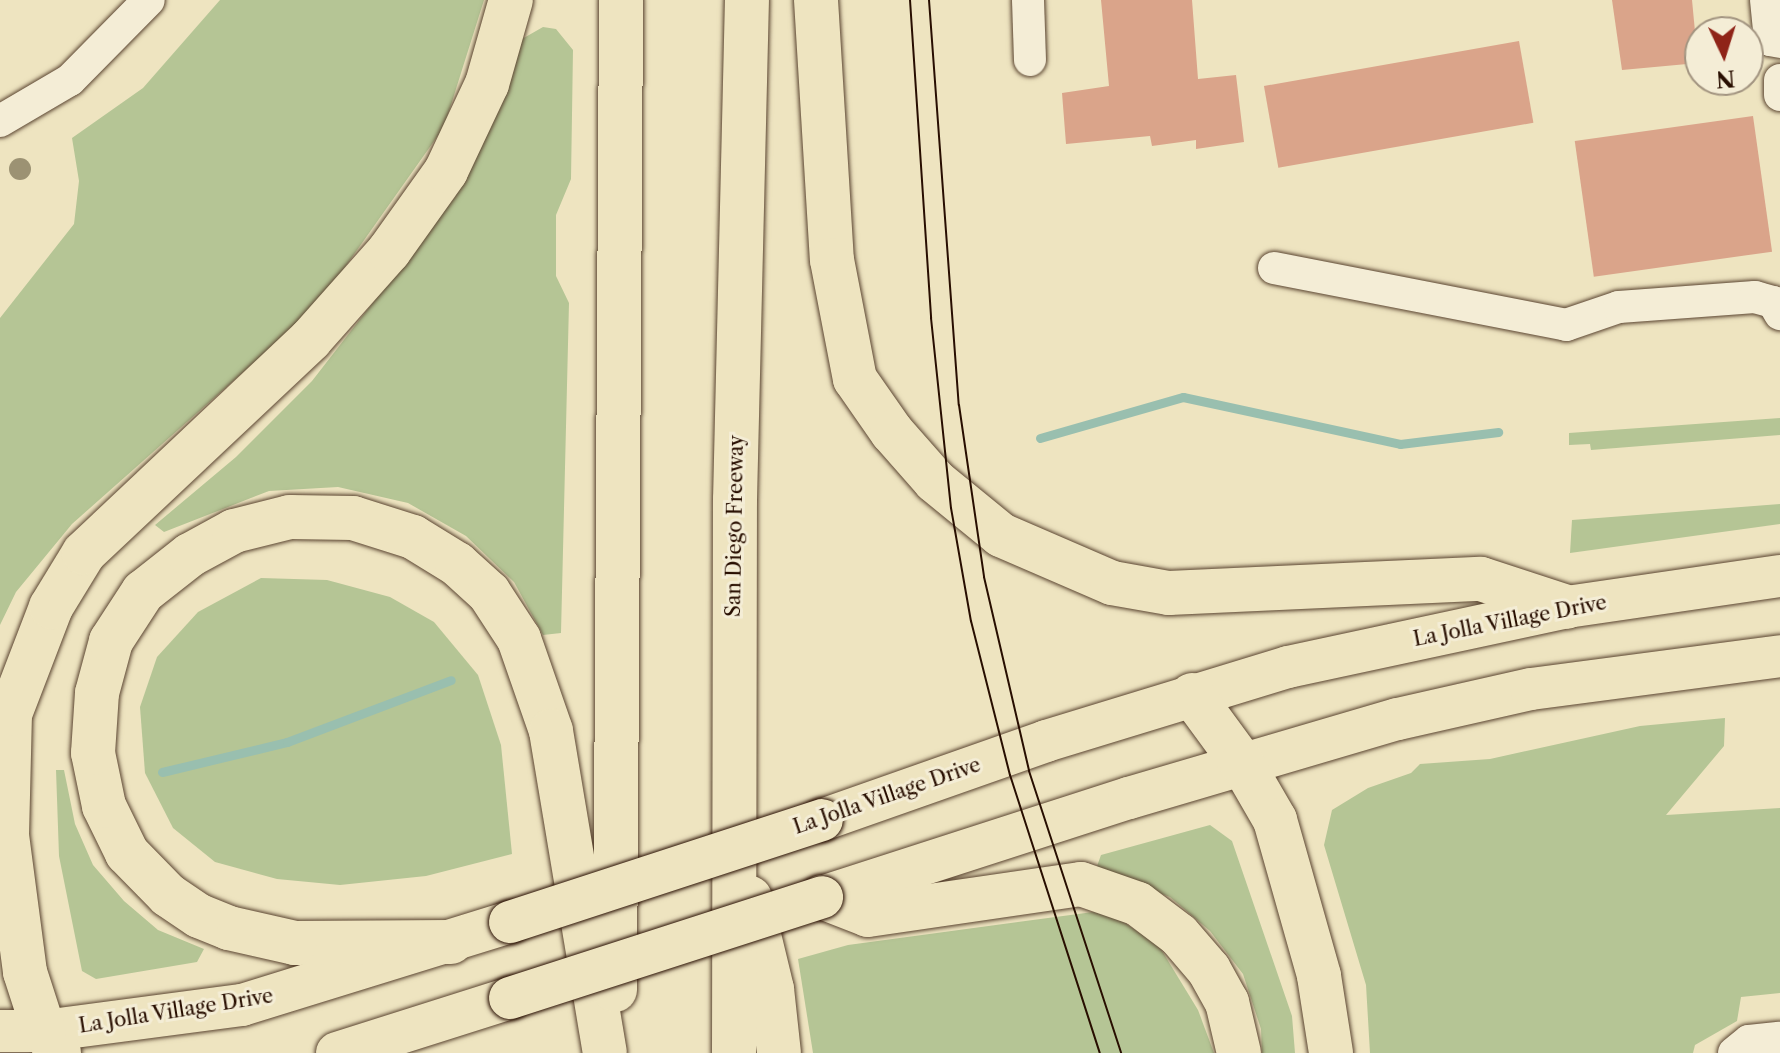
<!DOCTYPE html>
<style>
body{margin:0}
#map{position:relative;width:1780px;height:1053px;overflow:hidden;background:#eee4c0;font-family:"Libre Caslon Text",serif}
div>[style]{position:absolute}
.green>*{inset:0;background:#b5c595}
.stream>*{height:9px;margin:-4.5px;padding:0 4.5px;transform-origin:4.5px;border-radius:4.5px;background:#99bfaf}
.building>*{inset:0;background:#daa48a;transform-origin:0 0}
.roads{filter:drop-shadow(0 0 2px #5a4430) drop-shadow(0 0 2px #5a4430)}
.minor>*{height:32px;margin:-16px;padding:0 16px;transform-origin:16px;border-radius:16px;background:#f4edd6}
.major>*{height:42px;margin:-21px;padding:0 21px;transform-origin:21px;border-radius:21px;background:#eee4c0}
.highway>*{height:44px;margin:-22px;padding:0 22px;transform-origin:22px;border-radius:22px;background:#eee4c0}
.tram>*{height:2px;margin:-1px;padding:0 1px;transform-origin:1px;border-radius:1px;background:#280e00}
.bridges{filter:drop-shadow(0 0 2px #280e00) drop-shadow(0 0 2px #280e00)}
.major-bridge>*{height:42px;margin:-21px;padding:0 21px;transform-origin:21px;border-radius:21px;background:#eee4c0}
.trees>*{width:22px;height:22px;margin:-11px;border-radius:50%;background:#9c9273}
span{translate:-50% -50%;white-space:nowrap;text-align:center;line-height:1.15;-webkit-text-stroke:6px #f4edd6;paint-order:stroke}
.street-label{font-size:20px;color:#280e00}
.north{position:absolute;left:1684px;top:16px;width:80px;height:80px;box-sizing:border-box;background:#f4edd6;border:2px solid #a29480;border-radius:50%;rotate:176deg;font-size:22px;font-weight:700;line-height:32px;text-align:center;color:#280e00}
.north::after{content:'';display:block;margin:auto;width:28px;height:36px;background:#8f2418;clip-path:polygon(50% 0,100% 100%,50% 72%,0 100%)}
</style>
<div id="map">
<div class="green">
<i style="clip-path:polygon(220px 0,484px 0,444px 127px,338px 277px,284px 336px,72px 524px,16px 592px,0 625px,0 318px,74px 224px,79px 181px,72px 138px,143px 88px)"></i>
<i style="clip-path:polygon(543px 27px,556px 29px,573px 50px,571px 179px,556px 215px,556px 276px,569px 303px,561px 633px,543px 635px,514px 582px,466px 536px,408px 503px,338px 487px,269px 491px,164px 532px,155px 525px,236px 457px,312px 381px,455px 197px,498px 105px,522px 39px)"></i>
<i style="clip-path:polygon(1780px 418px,1780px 435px,1591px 450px,1590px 444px,1569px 445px,1569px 433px)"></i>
<i style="clip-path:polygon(1780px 504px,1780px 524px,1570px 553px,1572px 520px)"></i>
<i style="clip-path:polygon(261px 578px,327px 580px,390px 597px,434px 622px,478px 675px,501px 745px,512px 854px,426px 876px,340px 885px,277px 879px,215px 862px,173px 828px,145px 773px,140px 707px,157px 657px,198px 612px)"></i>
<i style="clip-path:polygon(1725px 718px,1724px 746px,1666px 815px,1780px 808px,1780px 993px,1741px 997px,1737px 1021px,1695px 1045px,1693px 1053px,1370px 1053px,1366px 985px,1324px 845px,1332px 810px,1368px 788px,1411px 773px,1420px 764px,1490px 759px,1640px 726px)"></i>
<i style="clip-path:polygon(56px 770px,64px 770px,75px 824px,93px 865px,124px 901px,158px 930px,204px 949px,197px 962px,96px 979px,82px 971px,59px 856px)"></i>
<i style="clip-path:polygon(1210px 825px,1232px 841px,1292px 1016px,1295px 1053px,1262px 1053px,1261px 1029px,1243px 974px,1210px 931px,1170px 897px,1096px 869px,1101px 855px)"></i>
<i style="clip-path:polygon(1093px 912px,1116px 917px,1159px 946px,1198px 1010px,1214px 1053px,813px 1053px,798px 959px,848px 945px)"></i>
</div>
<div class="stream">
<i style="left:1040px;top:438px;width:149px;rotate:-16deg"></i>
<i style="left:1183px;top:397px;width:222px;rotate:12.2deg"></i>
<i style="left:1400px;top:444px;width:99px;rotate:-7deg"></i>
<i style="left:162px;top:772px;width:129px;rotate:-13.5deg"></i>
<i style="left:287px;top:742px;width:175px;rotate:-20.7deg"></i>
</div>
<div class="building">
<i style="clip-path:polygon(1101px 0,1192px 0,1198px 79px,1236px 75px,1244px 142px,1196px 149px,1196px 140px,1152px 146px,1150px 136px,1066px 144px,1062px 93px,1109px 86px)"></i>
<i style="clip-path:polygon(1612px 0,1692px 0,1698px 63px,1622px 70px)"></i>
<i style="left:1519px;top:41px;width:83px;height:259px;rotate:80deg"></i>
<i style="left:1753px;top:116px;width:137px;height:180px;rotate:82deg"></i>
</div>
<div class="roads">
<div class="minor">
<i style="left:1028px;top:0;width:60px;rotate:88.1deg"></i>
<i style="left:1766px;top:0;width:40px;rotate:84.3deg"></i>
<i style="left:1770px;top:40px;width:10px;rotate:11deg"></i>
<i style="left:1780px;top:80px;width:15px;rotate:90deg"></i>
<i style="left:0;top:121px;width:81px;rotate:-30.4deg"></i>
<i style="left:70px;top:80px;width:112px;rotate:-45.4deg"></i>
<i style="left:1274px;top:268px;width:298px;rotate:11deg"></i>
<i style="left:1566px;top:325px;width:56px;rotate:-18.8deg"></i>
<i style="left:1619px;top:307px;width:136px;rotate:-4.2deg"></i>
<i style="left:1755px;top:297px;width:19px;rotate:16deg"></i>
<i style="left:1773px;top:302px;width:14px;rotate:60deg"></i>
<i style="left:1734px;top:1053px;width:19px;rotate:-39deg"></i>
<i style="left:1749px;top:1041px;width:31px;rotate:-6deg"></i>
</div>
<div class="major">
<i style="left:822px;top:820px;width:238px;rotate:-19.4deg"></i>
<i style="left:1046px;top:741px;width:253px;rotate:-17deg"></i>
<i style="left:1288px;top:667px;width:285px;rotate:-12.1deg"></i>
<i style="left:1567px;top:607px;width:215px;rotate:-8.3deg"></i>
<i style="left:822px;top:897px;width:323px;rotate:-17.9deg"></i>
<i style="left:1129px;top:798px;width:280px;rotate:-16.4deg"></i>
<i style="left:1398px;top:719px;width:136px;rotate:-12.7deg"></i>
<i style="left:1531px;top:689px;width:251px;rotate:-7.5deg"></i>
<i style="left:0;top:1031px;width:44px"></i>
<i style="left:44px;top:1031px;width:200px;rotate:-7.5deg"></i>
<i style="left:242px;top:1005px;width:281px;rotate:-17.2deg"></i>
<i style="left:337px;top:1053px;width:182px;rotate:-17.6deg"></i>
</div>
<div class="highway">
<i style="left:816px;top:0;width:260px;rotate:86.5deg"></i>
<i style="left:832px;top:260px;width:121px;rotate:79.1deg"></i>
<i style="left:855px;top:379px;width:65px;rotate:55.1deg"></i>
<i style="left:892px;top:432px;width:65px;rotate:48.7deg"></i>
<i style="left:935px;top:481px;width:85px;rotate:39.3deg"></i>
<i style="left:1001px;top:535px;width:121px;rotate:23.4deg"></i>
<i style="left:1112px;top:583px;width:58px;rotate:10deg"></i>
<i style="left:1169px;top:593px;width:312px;rotate:-2.6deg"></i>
<i style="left:1481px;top:579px;width:90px;rotate:18deg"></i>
<i style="left:1192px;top:695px;width:84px;rotate:53.7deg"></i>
<i style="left:1242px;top:763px;width:66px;rotate:59.9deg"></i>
<i style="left:1275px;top:820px;width:162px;rotate:74.2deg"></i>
<i style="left:1319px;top:976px;width:78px;rotate:81.1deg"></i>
<i style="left:822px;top:897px;width:49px;rotate:21.4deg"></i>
<i style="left:868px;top:915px;width:215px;rotate:-8.3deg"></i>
<i style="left:1081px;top:884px;width:60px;rotate:19.3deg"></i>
<i style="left:1138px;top:904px;width:51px;rotate:37.1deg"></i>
<i style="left:1179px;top:935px;width:46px;rotate:49.4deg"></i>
<i style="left:1209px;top:970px;width:37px;rotate:61deg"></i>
<i style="left:1227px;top:1002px;width:52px;rotate:76.8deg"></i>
<i style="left:750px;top:898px;width:94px;rotate:76.4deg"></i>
<i style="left:772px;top:989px;width:64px;rotate:83.8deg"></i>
<i style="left:451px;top:942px;width:156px;rotate:179.6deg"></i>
<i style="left:295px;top:943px;width:68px;rotate:-167.2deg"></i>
<i style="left:229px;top:928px;width:32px;rotate:-158deg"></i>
<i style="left:199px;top:916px;width:37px;rotate:-146deg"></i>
<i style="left:168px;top:895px;width:59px;rotate:-134.3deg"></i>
<i style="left:127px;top:853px;width:52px;rotate:-116.1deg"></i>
<i style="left:104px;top:806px;width:54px;rotate:-101.7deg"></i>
<i style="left:93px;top:753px;width:60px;rotate:-86.2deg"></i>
<i style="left:97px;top:693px;width:54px;rotate:-74.9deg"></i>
<i style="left:111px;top:641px;width:59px;rotate:-56.9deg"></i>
<i style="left:143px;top:592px;width:60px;rotate:-38.2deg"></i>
<i style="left:190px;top:555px;width:50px;rotate:-28.6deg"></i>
<i style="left:234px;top:531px;width:58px;rotate:-14deg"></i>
<i style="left:290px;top:517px;width:63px;rotate:0.9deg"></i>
<i style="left:353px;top:518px;width:63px;rotate:17.6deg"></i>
<i style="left:413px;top:537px;width:52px;rotate:31.5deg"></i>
<i style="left:457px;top:564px;width:43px;rotate:42.2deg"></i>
<i style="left:489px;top:593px;width:55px;rotate:56.9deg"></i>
<i style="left:519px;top:639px;width:97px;rotate:70.8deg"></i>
<i style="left:551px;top:731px;width:326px;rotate:80.5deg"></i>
<i style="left:615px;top:990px;width:990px;rotate:-89.65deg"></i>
<i style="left:59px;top:1053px;width:27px;rotate:-124deg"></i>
<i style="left:44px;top:1031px;width:62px;rotate:-107.9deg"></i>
<i style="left:25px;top:972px;width:137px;rotate:-97.5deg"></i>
<i style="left:7px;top:836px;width:122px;rotate:-88.6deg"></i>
<i style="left:10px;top:714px;width:115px;rotate:-69deg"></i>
<i style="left:51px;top:607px;width:63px;rotate:-58.6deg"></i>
<i style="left:84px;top:553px;width:311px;rotate:-43.3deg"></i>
<i style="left:310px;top:340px;width:119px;rotate:-48.4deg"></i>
<i style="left:389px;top:251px;width:98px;rotate:-54.5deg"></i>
<i style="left:446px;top:171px;width:96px;rotate:-64.8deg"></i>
<i style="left:487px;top:84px;width:87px;rotate:-74.1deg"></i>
<i style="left:734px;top:1053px;width:553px;rotate:-89.9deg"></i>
<i style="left:735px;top:500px;width:500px;rotate:-88.63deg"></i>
</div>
</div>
<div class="tram">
<i style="left:910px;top:0;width:319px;rotate:86.2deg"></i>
<i style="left:931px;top:318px;width:191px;rotate:84deg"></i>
<i style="left:951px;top:508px;width:115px;rotate:80deg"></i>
<i style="left:971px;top:621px;width:159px;rotate:75.8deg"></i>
<i style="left:1010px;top:775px;width:292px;rotate:72.1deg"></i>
<i style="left:929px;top:0;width:406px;rotate:85.8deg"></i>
<i style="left:959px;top:405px;width:174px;rotate:81.7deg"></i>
<i style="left:984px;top:577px;width:199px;rotate:76.9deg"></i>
<i style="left:1029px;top:771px;width:297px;rotate:71.9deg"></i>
</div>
<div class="bridges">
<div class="major-bridge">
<i style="left:510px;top:922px;width:328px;rotate:-18.1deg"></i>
<i style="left:510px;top:998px;width:328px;rotate:-17.9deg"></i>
</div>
</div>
<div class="trees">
<i style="left:20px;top:169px"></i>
</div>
<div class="street-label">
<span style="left:735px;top:526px;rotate:-89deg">San Diego Freeway</span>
<span style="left:1510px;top:621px;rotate:-11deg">La Jolla Village Drive</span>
<span style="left:887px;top:796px;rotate:-19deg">La Jolla Village Drive</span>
<span style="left:176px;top:1011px;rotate:-9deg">La Jolla Village Drive</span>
</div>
<div class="north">N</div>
</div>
